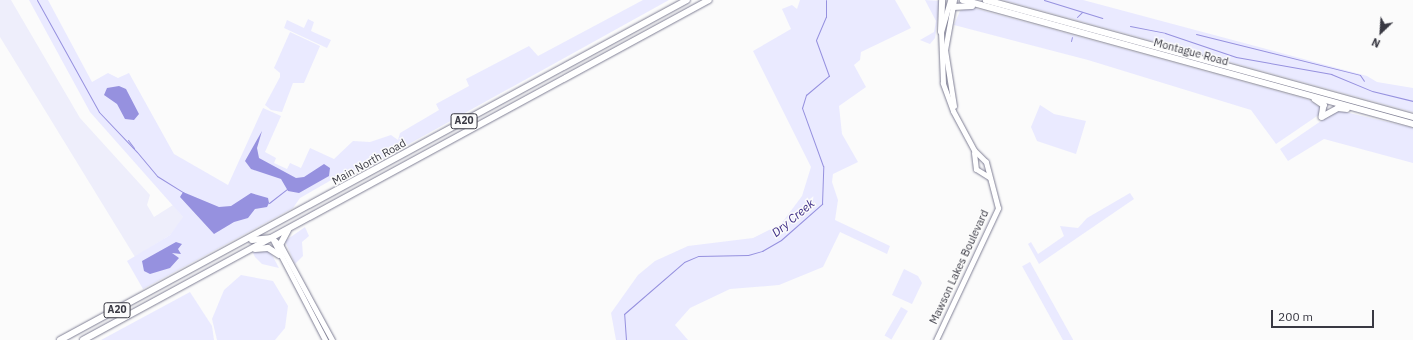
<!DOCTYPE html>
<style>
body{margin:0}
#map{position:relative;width:1413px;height:340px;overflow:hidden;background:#fbfbfb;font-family:"IBM Plex Sans",sans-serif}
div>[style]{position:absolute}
.built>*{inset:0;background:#eeeefb}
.green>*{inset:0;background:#eaeaff;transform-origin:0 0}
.water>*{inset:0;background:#9691df}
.stream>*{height:1px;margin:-0.5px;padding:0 0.5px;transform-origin:0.5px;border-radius:0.5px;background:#9691df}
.roads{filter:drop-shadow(0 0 1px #7f7f94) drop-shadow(0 0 1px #7f7f94)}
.secondary>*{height:5px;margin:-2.5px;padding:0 2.5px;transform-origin:2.5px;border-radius:2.5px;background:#fff}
.primary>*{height:5.5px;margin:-2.75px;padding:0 2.75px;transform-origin:2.75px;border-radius:2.75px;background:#fff}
.highway>*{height:6px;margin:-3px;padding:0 3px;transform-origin:3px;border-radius:3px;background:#fff}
span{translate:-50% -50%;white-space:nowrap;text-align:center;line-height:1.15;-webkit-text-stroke:3px #fbfbfb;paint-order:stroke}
.shield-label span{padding:1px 3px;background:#fbfbfb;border:1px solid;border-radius:3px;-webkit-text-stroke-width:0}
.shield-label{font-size:10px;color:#393943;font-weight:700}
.street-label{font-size:11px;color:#393943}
.water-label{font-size:12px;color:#3d2c86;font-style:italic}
.north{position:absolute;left:1361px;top:12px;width:40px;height:40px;-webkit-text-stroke:3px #fbfbfb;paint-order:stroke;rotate:205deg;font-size:11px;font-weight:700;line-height:16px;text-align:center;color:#393943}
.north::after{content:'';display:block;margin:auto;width:14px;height:18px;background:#393943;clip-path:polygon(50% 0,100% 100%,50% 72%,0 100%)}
.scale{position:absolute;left:1271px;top:310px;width:103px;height:18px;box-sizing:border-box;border:2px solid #393943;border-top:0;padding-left:5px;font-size:12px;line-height:14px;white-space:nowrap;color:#393943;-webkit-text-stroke:3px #fbfbfb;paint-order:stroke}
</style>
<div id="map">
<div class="built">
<i style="clip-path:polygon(0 0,11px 0,80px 118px,150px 195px,147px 205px,154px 217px,173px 205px,184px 218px,170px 235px,135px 257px,0 37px)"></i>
</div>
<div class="green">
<i style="clip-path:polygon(29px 0,48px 0,92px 82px,108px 73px,118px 78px,129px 73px,174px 154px,228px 185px,263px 108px,281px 116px,265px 152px,276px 158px,274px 163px,287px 169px,290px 163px,301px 168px,310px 148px,334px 159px,353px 141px,370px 142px,391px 135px,398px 140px,400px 133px,439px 110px,436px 104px,469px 86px,466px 79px,529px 46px,538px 56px,643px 0,669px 0,362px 170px,347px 171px,300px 198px,293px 208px,143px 289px,127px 261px,170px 235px,183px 217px,90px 112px)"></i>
<i style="clip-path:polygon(800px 0,895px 0,911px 28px,861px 52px,860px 60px,854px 65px,866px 87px,839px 106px,842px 134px,858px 162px,833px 174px,832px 182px,838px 200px,835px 220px,890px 246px,887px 254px,840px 232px,823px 267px,779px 285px,730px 289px,690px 308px,675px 325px,688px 340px,616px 340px,611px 313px,638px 275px,655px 261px,688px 246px,753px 238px,781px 224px,802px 196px,811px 167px,753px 51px,791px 29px,782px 9px,792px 5px,797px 9px)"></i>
<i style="clip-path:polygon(925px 0,940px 1px,935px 38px,930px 44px,920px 40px,934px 32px,936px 21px)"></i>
<i style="clip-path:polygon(1003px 0,1083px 0,1367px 76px,1377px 82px,1413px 88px,1413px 112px)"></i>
<i style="clip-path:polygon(970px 7px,1309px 100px,1322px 109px,1320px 114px,1276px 144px,1251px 110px,1088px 60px,954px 25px,960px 11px)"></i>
<i style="clip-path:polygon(308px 19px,314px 22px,311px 31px,331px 40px,327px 48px,284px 28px,287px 20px,304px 28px)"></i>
<i style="clip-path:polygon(290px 32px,320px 46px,304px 83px,293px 83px,282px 112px,271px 110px,265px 105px,280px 77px,280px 73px,274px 68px)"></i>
<i style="clip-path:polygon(1040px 105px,1054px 114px,1086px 121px,1076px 154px,1037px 141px,1031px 127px)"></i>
<i style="clip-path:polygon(1337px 110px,1413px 128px,1413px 163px,1324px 139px,1288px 161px,1280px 149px)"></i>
<i style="clip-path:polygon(1130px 193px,1134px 199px,1039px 264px,1028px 244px,1031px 242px,1038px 254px,1064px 236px,1060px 226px,1078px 228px,1087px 218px)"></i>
<i style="clip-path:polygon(305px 227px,309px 236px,302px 242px,303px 256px,295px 264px,285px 241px)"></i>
<i style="clip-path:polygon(263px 249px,271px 253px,279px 268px,262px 264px,255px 257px,253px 253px)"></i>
<i style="left:1030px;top:262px;width:89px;height:9px;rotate:61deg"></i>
<i style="clip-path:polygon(904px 269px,918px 276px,922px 283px,912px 304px,892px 295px)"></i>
<i style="clip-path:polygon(241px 275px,273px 281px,288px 306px,285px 328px,275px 340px,217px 340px,212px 319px,224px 290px)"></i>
<i style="clip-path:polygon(190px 292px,212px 326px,214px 340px,101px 340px)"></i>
<i style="left:901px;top:307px;width:8px;height:33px;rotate:30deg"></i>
</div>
<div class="water">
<i style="clip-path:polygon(119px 86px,126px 89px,139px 114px,134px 120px,125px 119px,117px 104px,104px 95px,107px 88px)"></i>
<i style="clip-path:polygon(262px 131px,257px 148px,259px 158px,296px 178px,304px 177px,324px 164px,330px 168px,329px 176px,299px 193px,288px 191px,281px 179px,251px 169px,245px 161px)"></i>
<i style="clip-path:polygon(183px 192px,219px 207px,231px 206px,251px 193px,268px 198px,269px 203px,267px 207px,255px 209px,248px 218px,234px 222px,214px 234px,180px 197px)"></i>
<i style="clip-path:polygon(176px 242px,182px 244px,178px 249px,181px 254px,172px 253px,179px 258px,170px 268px,150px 274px,144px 271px,142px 261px)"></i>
</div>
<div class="stream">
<i style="left:37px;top:0;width:128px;rotate:61deg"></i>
<i style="left:99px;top:112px;width:55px;rotate:46.5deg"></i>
<i style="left:1044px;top:0;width:61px;rotate:17.2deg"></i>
<i style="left:1077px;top:17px;width:7px;rotate:-45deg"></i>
<i style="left:1130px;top:26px;width:36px;rotate:11deg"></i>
<i style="left:1165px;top:33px;width:75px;rotate:18.7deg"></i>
<i style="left:1236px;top:57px;width:97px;rotate:10.1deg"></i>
<i style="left:1331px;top:74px;width:44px;rotate:22.5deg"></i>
<i style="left:1372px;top:91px;width:42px;rotate:13.7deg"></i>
<i style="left:1196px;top:34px;width:169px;rotate:14deg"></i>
<i style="left:1360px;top:75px;width:7px;rotate:56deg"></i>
<i style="left:1071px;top:41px;width:4px;rotate:-76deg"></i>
<i style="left:128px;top:140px;width:10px;rotate:53deg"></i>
<i style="left:137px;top:152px;width:31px;rotate:50deg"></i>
<i style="left:157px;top:176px;width:31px;rotate:32deg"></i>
<i style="left:269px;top:203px;width:23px;rotate:-38deg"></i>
<i style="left:626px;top:340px;width:26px;rotate:-94deg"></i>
<i style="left:624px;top:314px;width:79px;rotate:-40.9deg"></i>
<i style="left:684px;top:262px;width:15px;rotate:-23deg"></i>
<i style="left:698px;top:256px;width:50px;rotate:-1.1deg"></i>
<i style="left:748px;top:255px;width:15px;rotate:-16deg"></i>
<i style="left:762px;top:251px;width:22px;rotate:-30deg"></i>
<i style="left:781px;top:240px;width:55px;rotate:-41.3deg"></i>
<i style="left:822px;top:204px;width:38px;rotate:-88deg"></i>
<i style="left:823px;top:166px;width:62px;rotate:-109.9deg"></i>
<i style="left:802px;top:108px;width:14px;rotate:-73deg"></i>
<i style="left:806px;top:95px;width:30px;rotate:-40deg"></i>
<i style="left:829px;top:76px;width:38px;rotate:-110deg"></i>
<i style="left:816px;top:40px;width:25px;rotate:-67deg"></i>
<i style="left:826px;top:17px;width:17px;rotate:-90deg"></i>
</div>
<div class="roads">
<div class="secondary">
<i style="left:954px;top:106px;width:57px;rotate:-99.1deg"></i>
<i style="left:945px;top:50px;width:51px;rotate:-79.8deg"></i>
<i style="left:974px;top:153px;width:16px;rotate:83deg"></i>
<i style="left:976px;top:169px;width:15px;rotate:32deg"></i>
<i style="left:272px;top:238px;width:12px;rotate:42deg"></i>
<i style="left:281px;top:246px;width:107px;rotate:61.5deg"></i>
<i style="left:272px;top:238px;width:115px;rotate:62.5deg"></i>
<i style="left:936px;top:340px;width:146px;rotate:-64.8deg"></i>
<i style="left:998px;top:208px;width:48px;rotate:-104.6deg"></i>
<i style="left:986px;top:162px;width:17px;rotate:-135deg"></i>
<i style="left:974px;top:150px;width:44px;rotate:-118.3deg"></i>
<i style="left:953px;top:111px;width:30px;rotate:-110deg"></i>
<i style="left:943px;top:83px;width:51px;rotate:-92.2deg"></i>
<i style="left:941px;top:32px;width:33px;rotate:-74deg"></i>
</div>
<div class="primary">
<i style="left:963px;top:0;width:467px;rotate:15.4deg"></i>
<i style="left:986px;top:0;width:443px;rotate:15.3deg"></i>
<i style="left:953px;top:7px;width:19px;rotate:-3deg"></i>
<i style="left:941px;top:32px;width:32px;rotate:-88deg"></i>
<i style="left:1315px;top:99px;width:11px;rotate:34deg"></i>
<i style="left:1324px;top:105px;width:12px;rotate:99deg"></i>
<i style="left:1322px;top:117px;width:18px;rotate:-29deg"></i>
<i style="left:1338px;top:108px;width:9px;rotate:6deg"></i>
</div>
<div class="highway">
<i style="left:252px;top:240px;width:20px;rotate:-6deg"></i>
<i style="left:280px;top:245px;width:17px;rotate:-62deg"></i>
<i style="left:255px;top:249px;width:13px;rotate:-4deg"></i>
<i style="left:268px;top:248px;width:13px;rotate:32deg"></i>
<i style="left:60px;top:340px;width:713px;rotate:-28.47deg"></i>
<i style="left:83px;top:340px;width:712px;rotate:-28.51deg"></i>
</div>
</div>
<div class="shield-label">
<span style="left:464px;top:121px">A20</span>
<span style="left:117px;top:310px">A20</span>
</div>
<div class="street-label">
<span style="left:1191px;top:52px;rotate:15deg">Montague Road</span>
<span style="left:369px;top:162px;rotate:-29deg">Main North Road</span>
<span style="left:959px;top:267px;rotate:-65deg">Mawson Lakes Boulevard</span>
</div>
<div class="water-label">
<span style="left:793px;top:218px;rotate:-40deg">Dry Creek</span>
</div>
<div class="north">N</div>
<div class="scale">200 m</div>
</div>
